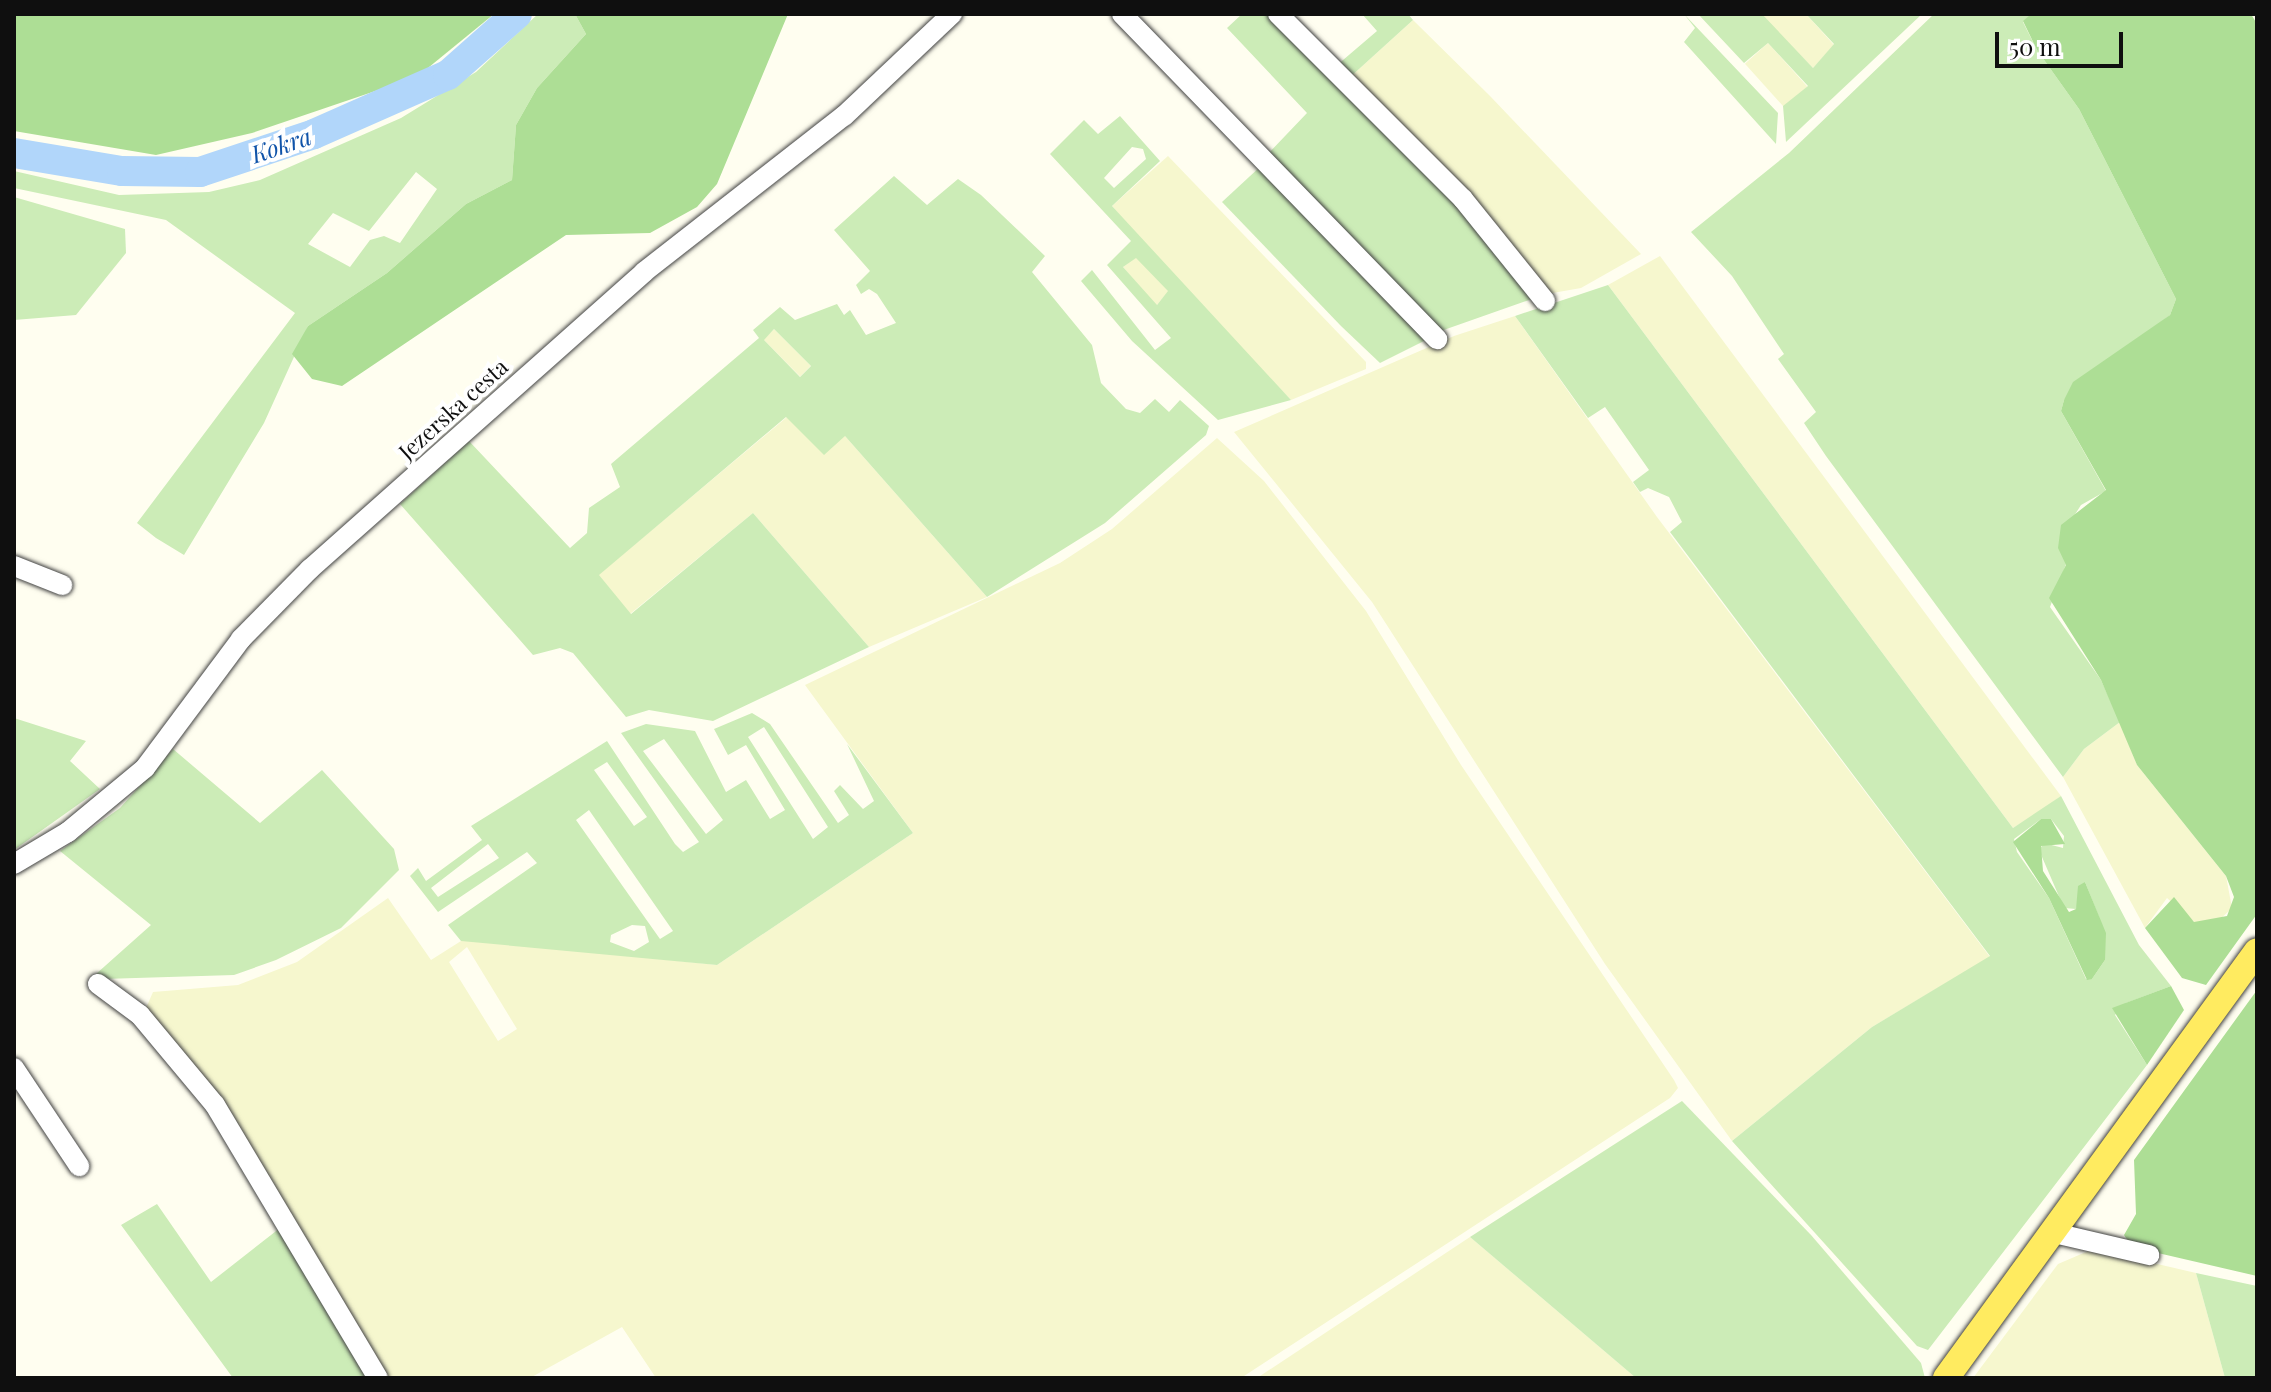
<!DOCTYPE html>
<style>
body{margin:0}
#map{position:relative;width:2271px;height:1392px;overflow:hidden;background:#fffef0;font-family:"Playfair Display",serif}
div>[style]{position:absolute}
.farmland>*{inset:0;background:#f6f7ce;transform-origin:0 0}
.green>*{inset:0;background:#ccecb7}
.forest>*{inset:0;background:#adde95}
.river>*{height:30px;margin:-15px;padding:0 15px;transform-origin:15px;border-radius:15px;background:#b1d6fa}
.roads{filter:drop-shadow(0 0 2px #424242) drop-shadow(0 0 2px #424242)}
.minor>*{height:20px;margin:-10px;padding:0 10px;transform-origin:10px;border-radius:10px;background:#fff}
.major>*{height:26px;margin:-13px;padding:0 13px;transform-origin:13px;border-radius:13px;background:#ffeb60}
span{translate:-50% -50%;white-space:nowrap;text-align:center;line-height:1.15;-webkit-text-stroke:8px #fff;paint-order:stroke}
.street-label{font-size:22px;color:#0f0f0f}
.water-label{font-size:24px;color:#0f53a9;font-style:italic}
.frame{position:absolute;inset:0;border:16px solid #0f0f0f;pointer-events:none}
.scale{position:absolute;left:1995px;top:32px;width:128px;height:36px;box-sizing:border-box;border:4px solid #0f0f0f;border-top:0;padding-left:10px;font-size:24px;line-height:28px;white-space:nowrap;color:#0f0f0f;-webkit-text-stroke:6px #fff;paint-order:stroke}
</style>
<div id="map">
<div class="farmland">
<i style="clip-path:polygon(1806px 14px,1834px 45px,1813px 68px,1761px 15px)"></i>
<i style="clip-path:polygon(1413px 20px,1490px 96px,1641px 254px,1581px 288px,1547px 294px,1348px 79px)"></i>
<i style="left:1768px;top:43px;width:59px;height:31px;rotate:48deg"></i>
<i style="clip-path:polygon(1168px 156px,1366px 362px,1366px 369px,1291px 400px,1167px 271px,1112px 206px)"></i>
<i style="clip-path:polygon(1660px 256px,2061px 796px,2041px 811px,2013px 828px,1608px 285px)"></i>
<i style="clip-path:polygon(1136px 257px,1169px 291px,1156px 306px,1123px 267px)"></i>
<i style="clip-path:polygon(1515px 316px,1657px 517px,1990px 957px,1872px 1027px,1732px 1141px,1605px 964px,1372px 602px,1234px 432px,1454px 336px)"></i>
<i style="left:774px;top:329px;width:52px;height:15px;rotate:45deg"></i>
<i style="clip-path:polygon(787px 417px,845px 436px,987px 597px,869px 647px,753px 513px,630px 614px,598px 575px)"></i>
<i style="clip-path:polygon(evenodd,1217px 438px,1264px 481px,1366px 611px,1461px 765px,1674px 1080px,1678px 1088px,1670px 1098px,1241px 1378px,656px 1378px,622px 1327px,530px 1378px,383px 1378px,146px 1008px,153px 992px,238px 985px,297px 962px,388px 898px,431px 960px,461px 941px,486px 941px,717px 965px,913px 833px,805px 685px,1060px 563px,1112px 529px,1217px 438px,467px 947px,517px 1029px,498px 1041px,449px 962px,467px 947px)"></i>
<i style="clip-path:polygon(2120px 722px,2137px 765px,2226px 876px,2232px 908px,2216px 923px,2194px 922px,2167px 898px,2145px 928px,2063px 777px,2084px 749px)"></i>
<i style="clip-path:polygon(1470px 1237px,1636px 1378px,1257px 1378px)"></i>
<i style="clip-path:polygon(2093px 1249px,2196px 1273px,2225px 1378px,1973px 1378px,2058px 1264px)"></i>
</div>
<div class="green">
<i style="clip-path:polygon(evenodd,538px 14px,575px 14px,586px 34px,537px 88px,516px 125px,512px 180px,466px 204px,387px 273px,308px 326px,264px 423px,184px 555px,156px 538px,137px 523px,295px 313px,166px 220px,14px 188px,14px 171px,119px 195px,209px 192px,260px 180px,401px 118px,476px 72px,538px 14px,416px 172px,437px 189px,400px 243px,384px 236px,370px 240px,350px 267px,308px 244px,333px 213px,369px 231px,416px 172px)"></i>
<i style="clip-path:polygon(1242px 14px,1269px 14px,1458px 201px,1532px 299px,1438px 332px,1265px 157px,1307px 113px,1227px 28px)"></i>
<i style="clip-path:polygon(1362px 14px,1408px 14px,1413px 20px,1348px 79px,1336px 66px,1377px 31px)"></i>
<i style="clip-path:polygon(1684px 14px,1778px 113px,1776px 144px,1684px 42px,1695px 28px)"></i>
<i style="clip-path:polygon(1698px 14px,1762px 14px,1813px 68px,1834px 44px,1806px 14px,1922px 14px,1786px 142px,1783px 106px,1808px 86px,1768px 43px,1744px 63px)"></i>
<i style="clip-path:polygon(1934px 14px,2031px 14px,2023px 22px,2037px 50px,2079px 109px,2176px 299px,2170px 315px,2064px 400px,2061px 411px,2106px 491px,2081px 505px,2060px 538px,2066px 564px,2050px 607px,2101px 680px,2120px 722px,2084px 749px,2063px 777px,1826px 456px,1804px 423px,1816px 412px,1778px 359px,1784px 354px,1732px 276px,1691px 232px,1789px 153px)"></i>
<i style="clip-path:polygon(evenodd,1120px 116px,1160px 161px,1112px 206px,1291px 400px,1218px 420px,1132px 341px,1081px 281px,1092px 270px,1155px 350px,1171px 338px,1107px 265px,1131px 241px,1050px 154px,1084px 120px,1098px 134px,1120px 116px,1132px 147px,1143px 149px,1146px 159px,1114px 188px,1104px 178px,1132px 147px,1120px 116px,1136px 258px,1168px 291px,1157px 305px,1123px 267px,1136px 258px)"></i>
<i style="clip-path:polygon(1262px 165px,1430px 338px,1380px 363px,1341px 326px,1222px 202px)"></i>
<i style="clip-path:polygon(evenodd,894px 176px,927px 205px,958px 179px,981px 195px,1045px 256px,1032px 272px,1092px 345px,1101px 383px,1126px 409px,1140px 413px,1155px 399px,1169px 412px,1180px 400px,1209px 426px,1206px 435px,1105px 523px,987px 597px,845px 436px,824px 455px,786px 417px,599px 575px,631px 614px,753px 513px,869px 647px,713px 721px,649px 710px,626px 717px,573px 653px,560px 648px,533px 655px,400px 504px,469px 441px,570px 548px,587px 533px,589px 508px,620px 487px,611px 464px,759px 338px,753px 330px,780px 307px,795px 320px,837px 304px,844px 315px,850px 310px,866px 335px,896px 323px,877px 294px,869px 289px,861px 294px,856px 285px,870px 271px,834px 230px,894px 176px,774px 329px,811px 366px,800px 377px,764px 340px,774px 329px)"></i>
<i style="clip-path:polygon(14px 197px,125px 229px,126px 253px,76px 315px,14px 320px)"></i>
<i style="clip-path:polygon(evenodd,1608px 285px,2013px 828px,2061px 796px,2139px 945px,2171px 986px,2126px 1003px,2115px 1015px,2147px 1065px,1928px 1350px,1917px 1346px,1732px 1141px,1872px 1027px,1990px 956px,1670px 532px,1682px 522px,1669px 497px,1648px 488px,1640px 492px,1633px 482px,1649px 470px,1605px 407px,1588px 418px,1515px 316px,1608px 285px,2041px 819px,2051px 819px,2064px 836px,2063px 848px,2044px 843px,2039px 850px,2064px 908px,2076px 909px,2085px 882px,2099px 917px,2105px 960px,2092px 979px,2086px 979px,2049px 898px,2017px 852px,2014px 839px,2041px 819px)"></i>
<i style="clip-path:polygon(evenodd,752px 713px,770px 724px,838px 823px,849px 815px,834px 791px,840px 785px,863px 809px,874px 801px,847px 744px,913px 833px,717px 965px,461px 941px,448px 925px,537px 863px,527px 852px,438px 912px,410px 876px,418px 868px,426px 881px,482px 840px,471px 826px,607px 741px,675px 844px,683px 852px,699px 842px,621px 733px,646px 724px,695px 731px,726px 792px,746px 780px,770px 819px,785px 810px,746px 745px,728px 755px,714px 729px,752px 713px,764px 727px,828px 827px,813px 839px,748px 737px,764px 727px,752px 713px,664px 739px,723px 820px,706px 834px,643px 751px,664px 739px,752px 713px,607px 762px,647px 817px,634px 826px,594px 770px,607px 762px,752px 713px,589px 810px,673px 931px,660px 939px,576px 820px,589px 810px,752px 713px,488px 844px,499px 858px,438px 897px,431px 888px,488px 844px,752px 713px,632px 925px,645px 926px,649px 942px,634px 951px,610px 942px,611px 935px,632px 925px)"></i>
<i style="clip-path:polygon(14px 718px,86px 741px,70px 761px,100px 789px,14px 850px)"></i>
<i style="clip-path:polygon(173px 749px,260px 823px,322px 770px,394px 849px,399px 870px,341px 928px,276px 960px,234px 975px,103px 979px,96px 974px,151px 925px,60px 851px,120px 808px)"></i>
<i style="clip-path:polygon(1682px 1101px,1811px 1235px,1921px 1363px,1925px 1378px,1636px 1378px,1470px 1237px)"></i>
<i style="clip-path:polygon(157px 1204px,211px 1282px,280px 1228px,372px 1378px,233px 1378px,121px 1225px)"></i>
<i style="clip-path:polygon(2196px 1273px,2257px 1286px,2257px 1378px,2225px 1378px)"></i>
</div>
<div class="forest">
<i style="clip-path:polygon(14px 14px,494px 14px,423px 72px,396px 84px,252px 133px,156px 155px,14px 131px)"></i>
<i style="clip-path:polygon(575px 14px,788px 14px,717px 184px,697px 207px,650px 233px,566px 235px,342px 386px,312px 379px,292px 354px,308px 326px,387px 273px,466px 204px,512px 180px,516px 125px,537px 88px,586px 34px)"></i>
<i style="clip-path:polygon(2031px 14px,2251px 14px,2257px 24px,2257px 914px,2206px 985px,2182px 978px,2145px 928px,2174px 897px,2194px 922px,2227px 916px,2234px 897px,2226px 876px,2137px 765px,2101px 680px,2049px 598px,2066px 565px,2058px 548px,2061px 525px,2106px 490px,2061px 411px,2064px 400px,2073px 382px,2170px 315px,2176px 299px,2079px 109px,2037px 50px,2023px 21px)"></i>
<i style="clip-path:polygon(2041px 819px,2051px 819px,2065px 844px,2041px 846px,2043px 871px,2069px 912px,2076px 909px,2078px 886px,2085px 882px,2106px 933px,2105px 960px,2092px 979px,2087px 980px,2049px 898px,2013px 842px)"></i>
<i style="clip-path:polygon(2171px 986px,2184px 1010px,2147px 1065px,2112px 1008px)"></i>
<i style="clip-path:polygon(2257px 990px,2257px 1276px,2132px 1247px,2124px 1235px,2136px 1214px,2134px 1160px)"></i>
</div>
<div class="river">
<i style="left:14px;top:153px;width:109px;rotate:9.5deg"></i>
<i style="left:122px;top:171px;width:78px;rotate:0.7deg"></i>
<i style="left:200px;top:172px;width:120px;rotate:-18.4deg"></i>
<i style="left:314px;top:134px;width:146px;rotate:-23.8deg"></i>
<i style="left:448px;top:75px;width:92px;rotate:-41.5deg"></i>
</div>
<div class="roads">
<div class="minor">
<i style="left:1122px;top:14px;width:453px;rotate:45.9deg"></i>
<i style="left:1278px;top:14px;width:262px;rotate:45deg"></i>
<i style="left:1463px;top:199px;width:131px;rotate:51.2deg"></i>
<i style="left:14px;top:566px;width:52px;rotate:21.6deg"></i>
<i style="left:14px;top:864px;width:63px;rotate:-30.7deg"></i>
<i style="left:68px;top:832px;width:100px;rotate:-39.7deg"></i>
<i style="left:145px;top:768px;width:161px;rotate:-53.3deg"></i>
<i style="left:241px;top:639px;width:98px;rotate:-45.4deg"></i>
<i style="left:310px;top:569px;width:447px;rotate:-41.6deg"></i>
<i style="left:644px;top:272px;width:254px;rotate:-38deg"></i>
<i style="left:844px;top:116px;width:149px;rotate:-43.4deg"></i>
<i style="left:98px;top:984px;width:52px;rotate:36.4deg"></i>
<i style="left:140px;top:1015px;width:117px;rotate:50.2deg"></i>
<i style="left:215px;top:1105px;width:318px;rotate:59.2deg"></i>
<i style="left:14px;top:1068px;width:118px;rotate:56.4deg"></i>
<i style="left:2050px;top:1232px;width:102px;rotate:13.1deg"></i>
</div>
<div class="major">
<i style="left:1946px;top:1378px;width:528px;rotate:-53.93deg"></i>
</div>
</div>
<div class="street-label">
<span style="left:453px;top:409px;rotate:-42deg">Jezerska cesta</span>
</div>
<div class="water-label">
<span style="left:281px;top:145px;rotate:-19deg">Kokra</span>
</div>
<div class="frame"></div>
<div class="scale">50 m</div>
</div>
